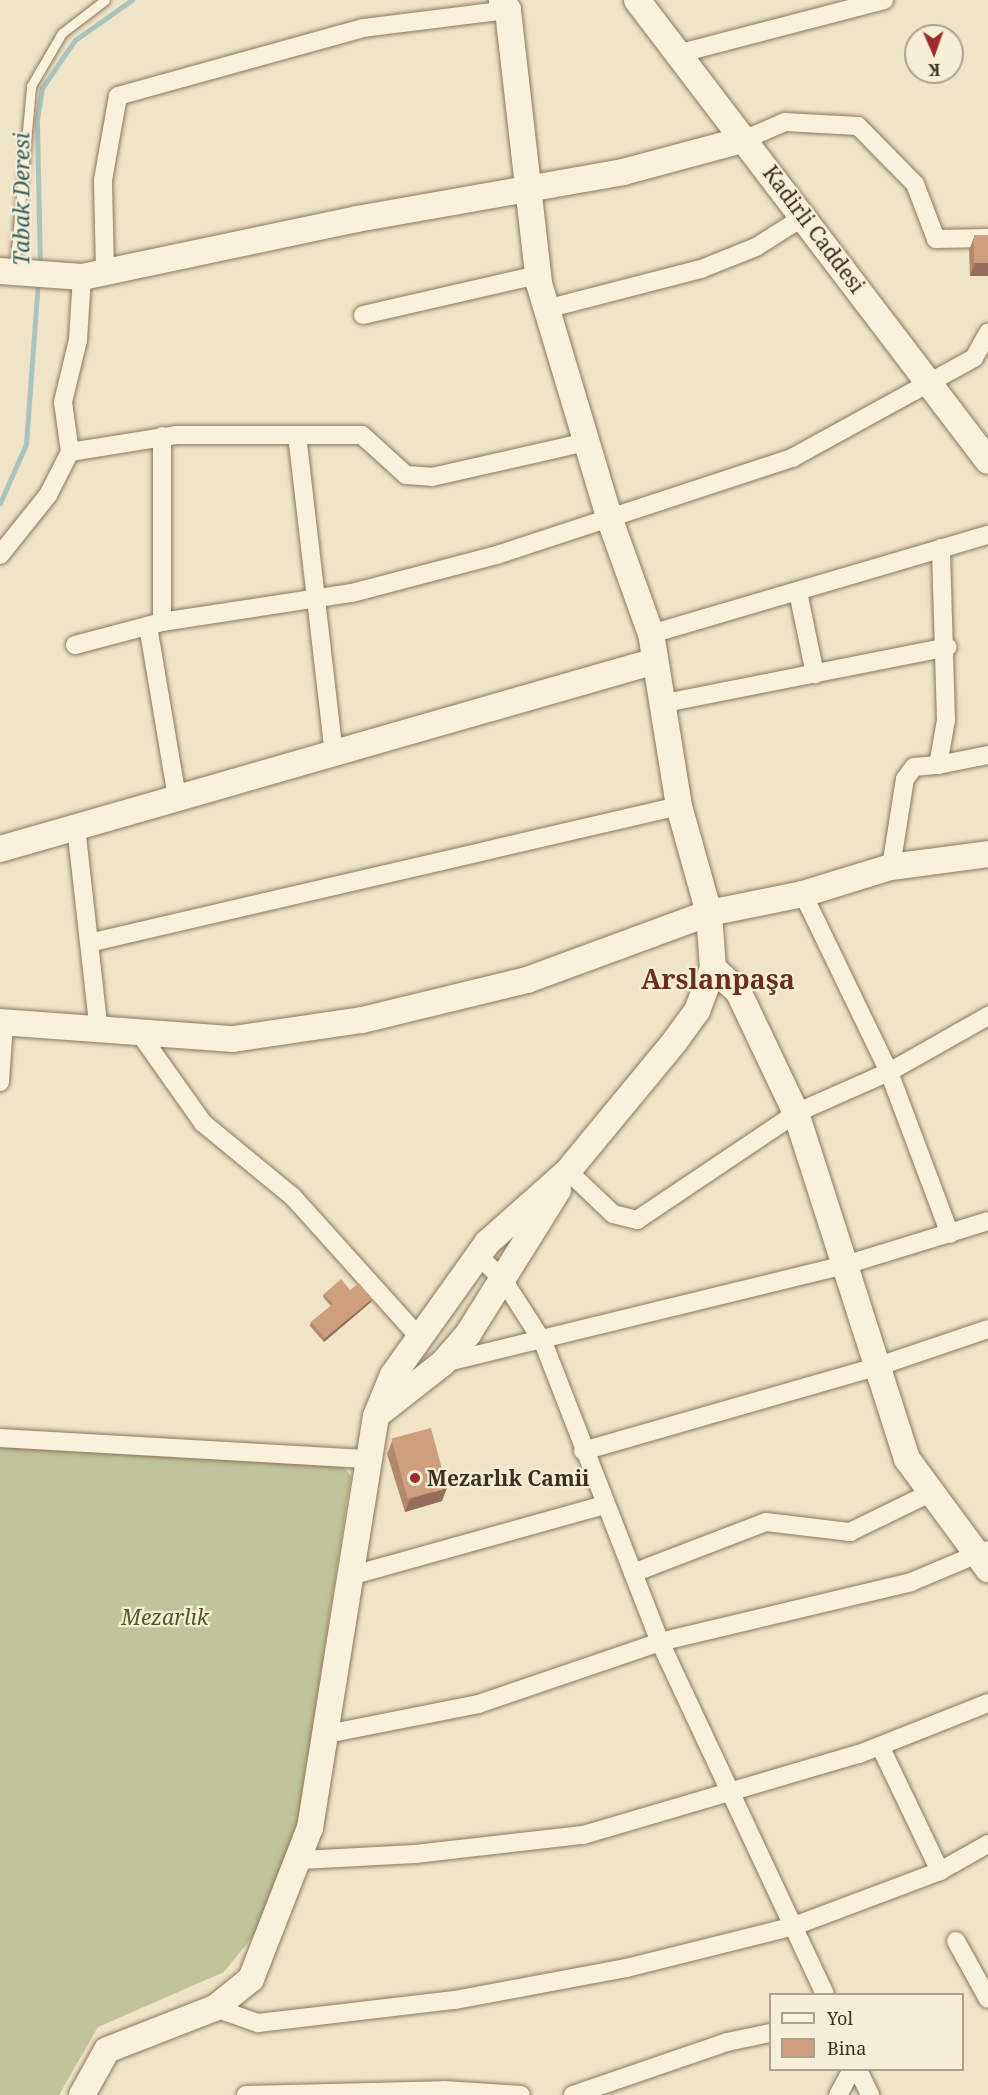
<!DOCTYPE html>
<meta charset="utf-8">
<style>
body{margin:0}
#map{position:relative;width:988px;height:2095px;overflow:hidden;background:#f0e4c8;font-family:"Noto Serif",serif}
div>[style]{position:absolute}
.cemetery>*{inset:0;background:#bfc49a}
.stream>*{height:5px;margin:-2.5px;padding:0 2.5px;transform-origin:2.5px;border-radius:2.5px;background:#a9c4bc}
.roads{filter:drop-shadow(0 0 2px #8d765c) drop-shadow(0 0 2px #8d765c)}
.lane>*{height:9px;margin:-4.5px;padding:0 4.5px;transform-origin:4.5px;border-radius:4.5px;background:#faf1dc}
.street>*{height:18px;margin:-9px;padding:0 9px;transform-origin:9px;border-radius:9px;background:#faf1dc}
.secondary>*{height:26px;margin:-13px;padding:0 13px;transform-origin:13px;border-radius:13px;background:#faf1dc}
.wall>*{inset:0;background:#b2896c}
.shaded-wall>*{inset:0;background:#916f58}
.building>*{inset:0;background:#cf9f7d;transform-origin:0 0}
.dots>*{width:16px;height:16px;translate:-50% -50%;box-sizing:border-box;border:3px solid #f7eed8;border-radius:50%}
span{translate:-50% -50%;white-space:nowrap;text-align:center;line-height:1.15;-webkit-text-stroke:4.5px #f7eed8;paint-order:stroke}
.street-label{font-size:21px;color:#3d2e20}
.poi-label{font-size:21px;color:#3d2e20;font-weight:700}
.left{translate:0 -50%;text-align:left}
.park-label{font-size:21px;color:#4d5a26;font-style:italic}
.water-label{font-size:22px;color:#2f5d5a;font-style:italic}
.district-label{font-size:27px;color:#6b2e1e;font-weight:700}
.legend{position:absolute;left:769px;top:1993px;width:195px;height:78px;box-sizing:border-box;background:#f7eed8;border:2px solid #ada18e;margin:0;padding:8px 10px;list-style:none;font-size:18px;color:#3d2e20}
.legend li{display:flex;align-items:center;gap:12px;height:30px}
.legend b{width:30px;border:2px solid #ada18e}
.north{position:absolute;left:904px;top:24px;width:60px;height:60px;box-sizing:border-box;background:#f7eed8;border:2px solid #ada18e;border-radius:50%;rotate:178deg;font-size:16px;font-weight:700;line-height:24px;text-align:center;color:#3d2e20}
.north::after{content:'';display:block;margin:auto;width:21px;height:27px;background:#9e2a2b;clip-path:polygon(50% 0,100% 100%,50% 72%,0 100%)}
</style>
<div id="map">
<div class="cemetery">
<i style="clip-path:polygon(0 1441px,339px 1462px,351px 1476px,295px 1840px,257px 1931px,224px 1972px,98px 2027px,59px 2095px,0 2095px)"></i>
</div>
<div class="stream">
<i style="left:40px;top:268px;width:149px;rotate:-91.2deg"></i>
<i style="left:37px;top:119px;width:31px;rotate:-81deg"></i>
<i style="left:42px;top:88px;width:58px;rotate:-55.5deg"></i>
<i style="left:75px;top:40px;width:70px;rotate:-35.1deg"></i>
<i style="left:0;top:503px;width:64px;rotate:-66.2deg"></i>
<i style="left:26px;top:444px;width:163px;rotate:-85.8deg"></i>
</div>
<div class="roads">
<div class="lane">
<i style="left:14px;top:271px;width:186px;rotate:-84.7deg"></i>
<i style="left:31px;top:86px;width:61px;rotate:-59.7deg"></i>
<i style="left:62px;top:33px;width:54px;rotate:-37.5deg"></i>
</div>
<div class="street">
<i style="left:681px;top:53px;width:210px;rotate:-14.6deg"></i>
<i style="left:746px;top:139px;width:43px;rotate:-23.6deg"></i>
<i style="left:785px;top:122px;width:73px;rotate:3.1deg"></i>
<i style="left:858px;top:126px;width:81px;rotate:45.5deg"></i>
<i style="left:915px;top:184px;width:59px;rotate:69.1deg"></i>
<i style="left:936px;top:239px;width:52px;rotate:-1.1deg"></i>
<i style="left:105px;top:271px;width:91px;rotate:-91.3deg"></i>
<i style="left:103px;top:180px;width:85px;rotate:-79.9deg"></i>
<i style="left:118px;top:96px;width:254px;rotate:-15.5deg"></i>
<i style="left:363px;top:28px;width:146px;rotate:-7.1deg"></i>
<i style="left:546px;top:309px;width:160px;rotate:-14.5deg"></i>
<i style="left:701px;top:269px;width:59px;rotate:-21.8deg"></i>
<i style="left:756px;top:247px;width:58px;rotate:-32.3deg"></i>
<i style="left:363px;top:315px;width:180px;rotate:-12.9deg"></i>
<i style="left:297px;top:435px;width:320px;rotate:83.4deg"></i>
<i style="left:70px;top:452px;width:107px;rotate:-9.1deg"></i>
<i style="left:176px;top:435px;width:186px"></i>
<i style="left:362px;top:435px;width:59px;rotate:42.3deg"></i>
<i style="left:406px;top:475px;width:26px;rotate:4deg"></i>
<i style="left:432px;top:477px;width:158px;rotate:-12.8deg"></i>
<i style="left:0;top:555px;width:77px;rotate:-51.3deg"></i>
<i style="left:48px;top:495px;width:48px;rotate:-62.9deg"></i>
<i style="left:70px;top:452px;width:50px;rotate:-98deg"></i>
<i style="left:63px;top:402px;width:64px;rotate:-76.4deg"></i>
<i style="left:78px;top:340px;width:63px;rotate:-86.4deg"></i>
<i style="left:798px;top:592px;width:84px;rotate:78.3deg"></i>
<i style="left:162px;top:622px;width:186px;rotate:-90deg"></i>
<i style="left:148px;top:626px;width:174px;rotate:80.4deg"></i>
<i style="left:651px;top:634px;width:351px;rotate:-16.4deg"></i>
<i style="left:75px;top:645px;width:90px;rotate:-14.8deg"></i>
<i style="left:162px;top:622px;width:192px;rotate:-8.7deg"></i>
<i style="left:352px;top:593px;width:150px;rotate:-14.7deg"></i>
<i style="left:497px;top:555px;width:311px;rotate:-18.2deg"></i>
<i style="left:792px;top:458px;width:208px;rotate:-28.8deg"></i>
<i style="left:974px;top:358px;width:29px;rotate:-61deg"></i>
<i style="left:665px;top:703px;width:288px;rotate:-11.2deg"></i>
<i style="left:938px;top:765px;width:51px;rotate:-11.3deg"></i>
<i style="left:76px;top:827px;width:206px;rotate:83.6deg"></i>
<i style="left:891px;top:867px;width:89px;rotate:-81deg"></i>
<i style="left:905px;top:779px;width:15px;rotate:-53deg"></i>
<i style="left:914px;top:767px;width:24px;rotate:-5deg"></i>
<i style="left:938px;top:765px;width:46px;rotate:-79.9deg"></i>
<i style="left:946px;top:720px;width:172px;rotate:-91.7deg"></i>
<i style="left:803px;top:894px;width:198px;rotate:64.2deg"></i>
<i style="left:889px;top:1072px;width:173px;rotate:69.4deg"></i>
<i style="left:93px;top:942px;width:602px;rotate:-13.07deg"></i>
<i style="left:140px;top:1034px;width:109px;rotate:54.7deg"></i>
<i style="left:203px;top:1123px;width:117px;rotate:39.4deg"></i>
<i style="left:293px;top:1197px;width:187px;rotate:48deg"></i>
<i style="left:0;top:1082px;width:59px;rotate:-86.1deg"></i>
<i style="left:568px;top:1171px;width:62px;rotate:43.7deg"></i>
<i style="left:613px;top:1214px;width:25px;rotate:14deg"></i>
<i style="left:637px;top:1220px;width:192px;rotate:-33.9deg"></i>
<i style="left:796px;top:1113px;width:102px;rotate:-23.8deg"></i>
<i style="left:889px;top:1072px;width:114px;rotate:-29.5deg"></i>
<i style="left:478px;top:1255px;width:37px;rotate:45deg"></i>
<i style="left:504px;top:1281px;width:72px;rotate:57.4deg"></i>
<i style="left:543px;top:1342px;width:322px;rotate:68.7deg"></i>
<i style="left:660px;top:1642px;width:389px;rotate:64.9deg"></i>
<i style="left:443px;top:1363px;width:411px;rotate:-13.7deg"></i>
<i style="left:842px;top:1266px;width:153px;rotate:-17.1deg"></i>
<i style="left:0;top:1438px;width:370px;rotate:3.3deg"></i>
<i style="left:583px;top:1451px;width:305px;rotate:-16deg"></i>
<i style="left:876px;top:1367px;width:118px;rotate:-18.7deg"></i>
<i style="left:633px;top:1573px;width:142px;rotate:-21deg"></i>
<i style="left:766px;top:1522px;width:85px;rotate:6.8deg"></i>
<i style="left:850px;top:1532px;width:91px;rotate:-26deg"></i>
<i style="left:350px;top:1576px;width:265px;rotate:-15.6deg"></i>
<i style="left:327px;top:1734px;width:154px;rotate:-11.2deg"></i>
<i style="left:478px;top:1704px;width:192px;rotate:-18.8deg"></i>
<i style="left:660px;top:1642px;width:258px;rotate:-13.4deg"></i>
<i style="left:911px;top:1582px;width:82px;rotate:-22.8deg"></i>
<i style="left:880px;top:1746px;width:139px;rotate:64.4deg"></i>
<i style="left:301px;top:1860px;width:114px;rotate:-3deg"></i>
<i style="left:415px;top:1854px;width:169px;rotate:-6.5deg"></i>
<i style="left:583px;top:1835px;width:288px;rotate:-16.4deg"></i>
<i style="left:859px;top:1754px;width:139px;rotate:-21.6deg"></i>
<i style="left:956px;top:1941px;width:66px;rotate:61.1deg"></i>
<i style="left:215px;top:2008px;width:46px;rotate:19.2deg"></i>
<i style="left:258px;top:2023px;width:198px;rotate:-6.7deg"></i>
<i style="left:455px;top:2000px;width:174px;rotate:-10.6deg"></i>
<i style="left:626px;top:1968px;width:173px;rotate:-14deg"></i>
<i style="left:794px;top:1926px;width:156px;rotate:-20.6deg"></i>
<i style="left:940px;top:1871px;width:55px;rotate:-29.4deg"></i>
<i style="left:858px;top:2070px;width:28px;rotate:64deg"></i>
<i style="left:246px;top:2095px;width:198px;rotate:-1.4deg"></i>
<i style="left:444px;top:2090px;width:77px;rotate:3.7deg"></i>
<i style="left:573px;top:2095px;width:163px;rotate:-19deg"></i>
<i style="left:727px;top:2042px;width:44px;rotate:-11.8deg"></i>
<i style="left:838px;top:2095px;width:29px;rotate:-61deg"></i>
</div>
<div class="secondary">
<i style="left:637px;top:0;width:579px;rotate:52.71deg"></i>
<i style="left:0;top:271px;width:82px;rotate:4.2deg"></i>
<i style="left:82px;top:277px;width:281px;rotate:-11.9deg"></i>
<i style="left:357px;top:219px;width:270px;rotate:-10deg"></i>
<i style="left:623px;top:172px;width:127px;rotate:-15deg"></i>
<i style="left:0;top:849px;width:681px;rotate:-16.01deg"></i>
<i style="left:713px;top:968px;width:34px;rotate:43deg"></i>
<i style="left:738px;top:991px;width:135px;rotate:64.6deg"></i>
<i style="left:796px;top:1113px;width:363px;rotate:72.2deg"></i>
<i style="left:907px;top:1459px;width:137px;rotate:53.6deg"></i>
<i style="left:0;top:1022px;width:234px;rotate:4.2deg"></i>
<i style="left:233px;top:1039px;width:130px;rotate:-8.4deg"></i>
<i style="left:362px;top:1020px;width:170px;rotate:-13.6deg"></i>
<i style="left:527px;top:980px;width:194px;rotate:-20.2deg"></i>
<i style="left:709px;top:913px;width:96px;rotate:-11.4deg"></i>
<i style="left:803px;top:894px;width:92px;rotate:-17.1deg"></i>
<i style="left:891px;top:867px;width:98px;rotate:-7.6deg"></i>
<i style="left:378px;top:1414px;width:83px;rotate:-38.1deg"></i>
<i style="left:443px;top:1363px;width:38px;rotate:-49deg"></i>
<i style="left:468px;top:1334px;width:170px;rotate:-58deg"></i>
<i style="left:82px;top:2095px;width:51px;rotate:-60.9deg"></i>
<i style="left:107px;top:2050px;width:116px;rotate:-21.3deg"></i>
<i style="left:215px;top:2008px;width:46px;rotate:-38.9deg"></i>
<i style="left:251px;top:1979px;width:162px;rotate:-68.7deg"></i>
<i style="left:310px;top:1828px;width:417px;rotate:-80.9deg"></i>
<i style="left:376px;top:1416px;width:44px;rotate:-67.5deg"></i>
<i style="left:393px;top:1375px;width:162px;rotate:-54.5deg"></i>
<i style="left:487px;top:1243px;width:108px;rotate:-41.6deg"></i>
<i style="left:568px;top:1171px;width:168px;rotate:-50.5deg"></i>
<i style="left:675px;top:1041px;width:37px;rotate:-54deg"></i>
<i style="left:697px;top:1011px;width:46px;rotate:-69.6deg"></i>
<i style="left:713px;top:968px;width:55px;rotate:-94.2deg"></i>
<i style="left:709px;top:913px;width:111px;rotate:-105.7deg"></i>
<i style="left:679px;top:806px;width:174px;rotate:-99.2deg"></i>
<i style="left:651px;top:634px;width:121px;rotate:-109.8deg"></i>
<i style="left:610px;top:520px;width:247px;rotate:-106.7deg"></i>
<i style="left:539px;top:283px;width:275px;rotate:-96.5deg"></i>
<i style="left:508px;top:10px;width:12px;rotate:-121deg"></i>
</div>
</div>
<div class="wall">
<i style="clip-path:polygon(988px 235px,988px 276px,970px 276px,969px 250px,974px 237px)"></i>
<i style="clip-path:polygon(350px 1290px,371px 1302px,324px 1342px,310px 1326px,311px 1322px,331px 1306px,323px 1297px,324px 1294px)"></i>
<i style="clip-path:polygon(392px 1441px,442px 1501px,405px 1512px,387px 1454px)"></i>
</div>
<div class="shaded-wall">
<i style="clip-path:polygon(975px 263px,988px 263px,988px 276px,970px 276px)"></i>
<i style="clip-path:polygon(372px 1299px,371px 1302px,324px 1342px,325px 1338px)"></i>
<i style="clip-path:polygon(447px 1488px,442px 1501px,405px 1512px,410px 1499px)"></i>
</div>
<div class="building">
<i style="left:988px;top:235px;width:28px;height:14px;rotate:90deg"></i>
<i style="clip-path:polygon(341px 1279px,350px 1290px,359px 1283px,372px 1299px,325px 1338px,311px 1322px,333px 1304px,324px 1294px)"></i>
<i style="left:431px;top:1428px;width:62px;height:41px;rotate:75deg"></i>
</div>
<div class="dots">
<i style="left:415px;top:1478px;background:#9e2a2b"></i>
</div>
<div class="street-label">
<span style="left:814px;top:229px;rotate:53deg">Kadirli Caddesi</span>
</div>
<div class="poi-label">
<span class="left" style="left:427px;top:1478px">Mezarlık Camii</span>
</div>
<div class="park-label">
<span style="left:165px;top:1617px">Mezarlık</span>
</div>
<div class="water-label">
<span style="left:21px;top:199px;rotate:-90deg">Tabak Deresi</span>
</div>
<div class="district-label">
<span style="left:718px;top:979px">Arslanpaşa</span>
</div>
<ul class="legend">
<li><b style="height:8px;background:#faf1dc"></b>Yol</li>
<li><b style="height:16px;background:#cf9f7d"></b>Bina</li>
</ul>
<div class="north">K</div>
</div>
